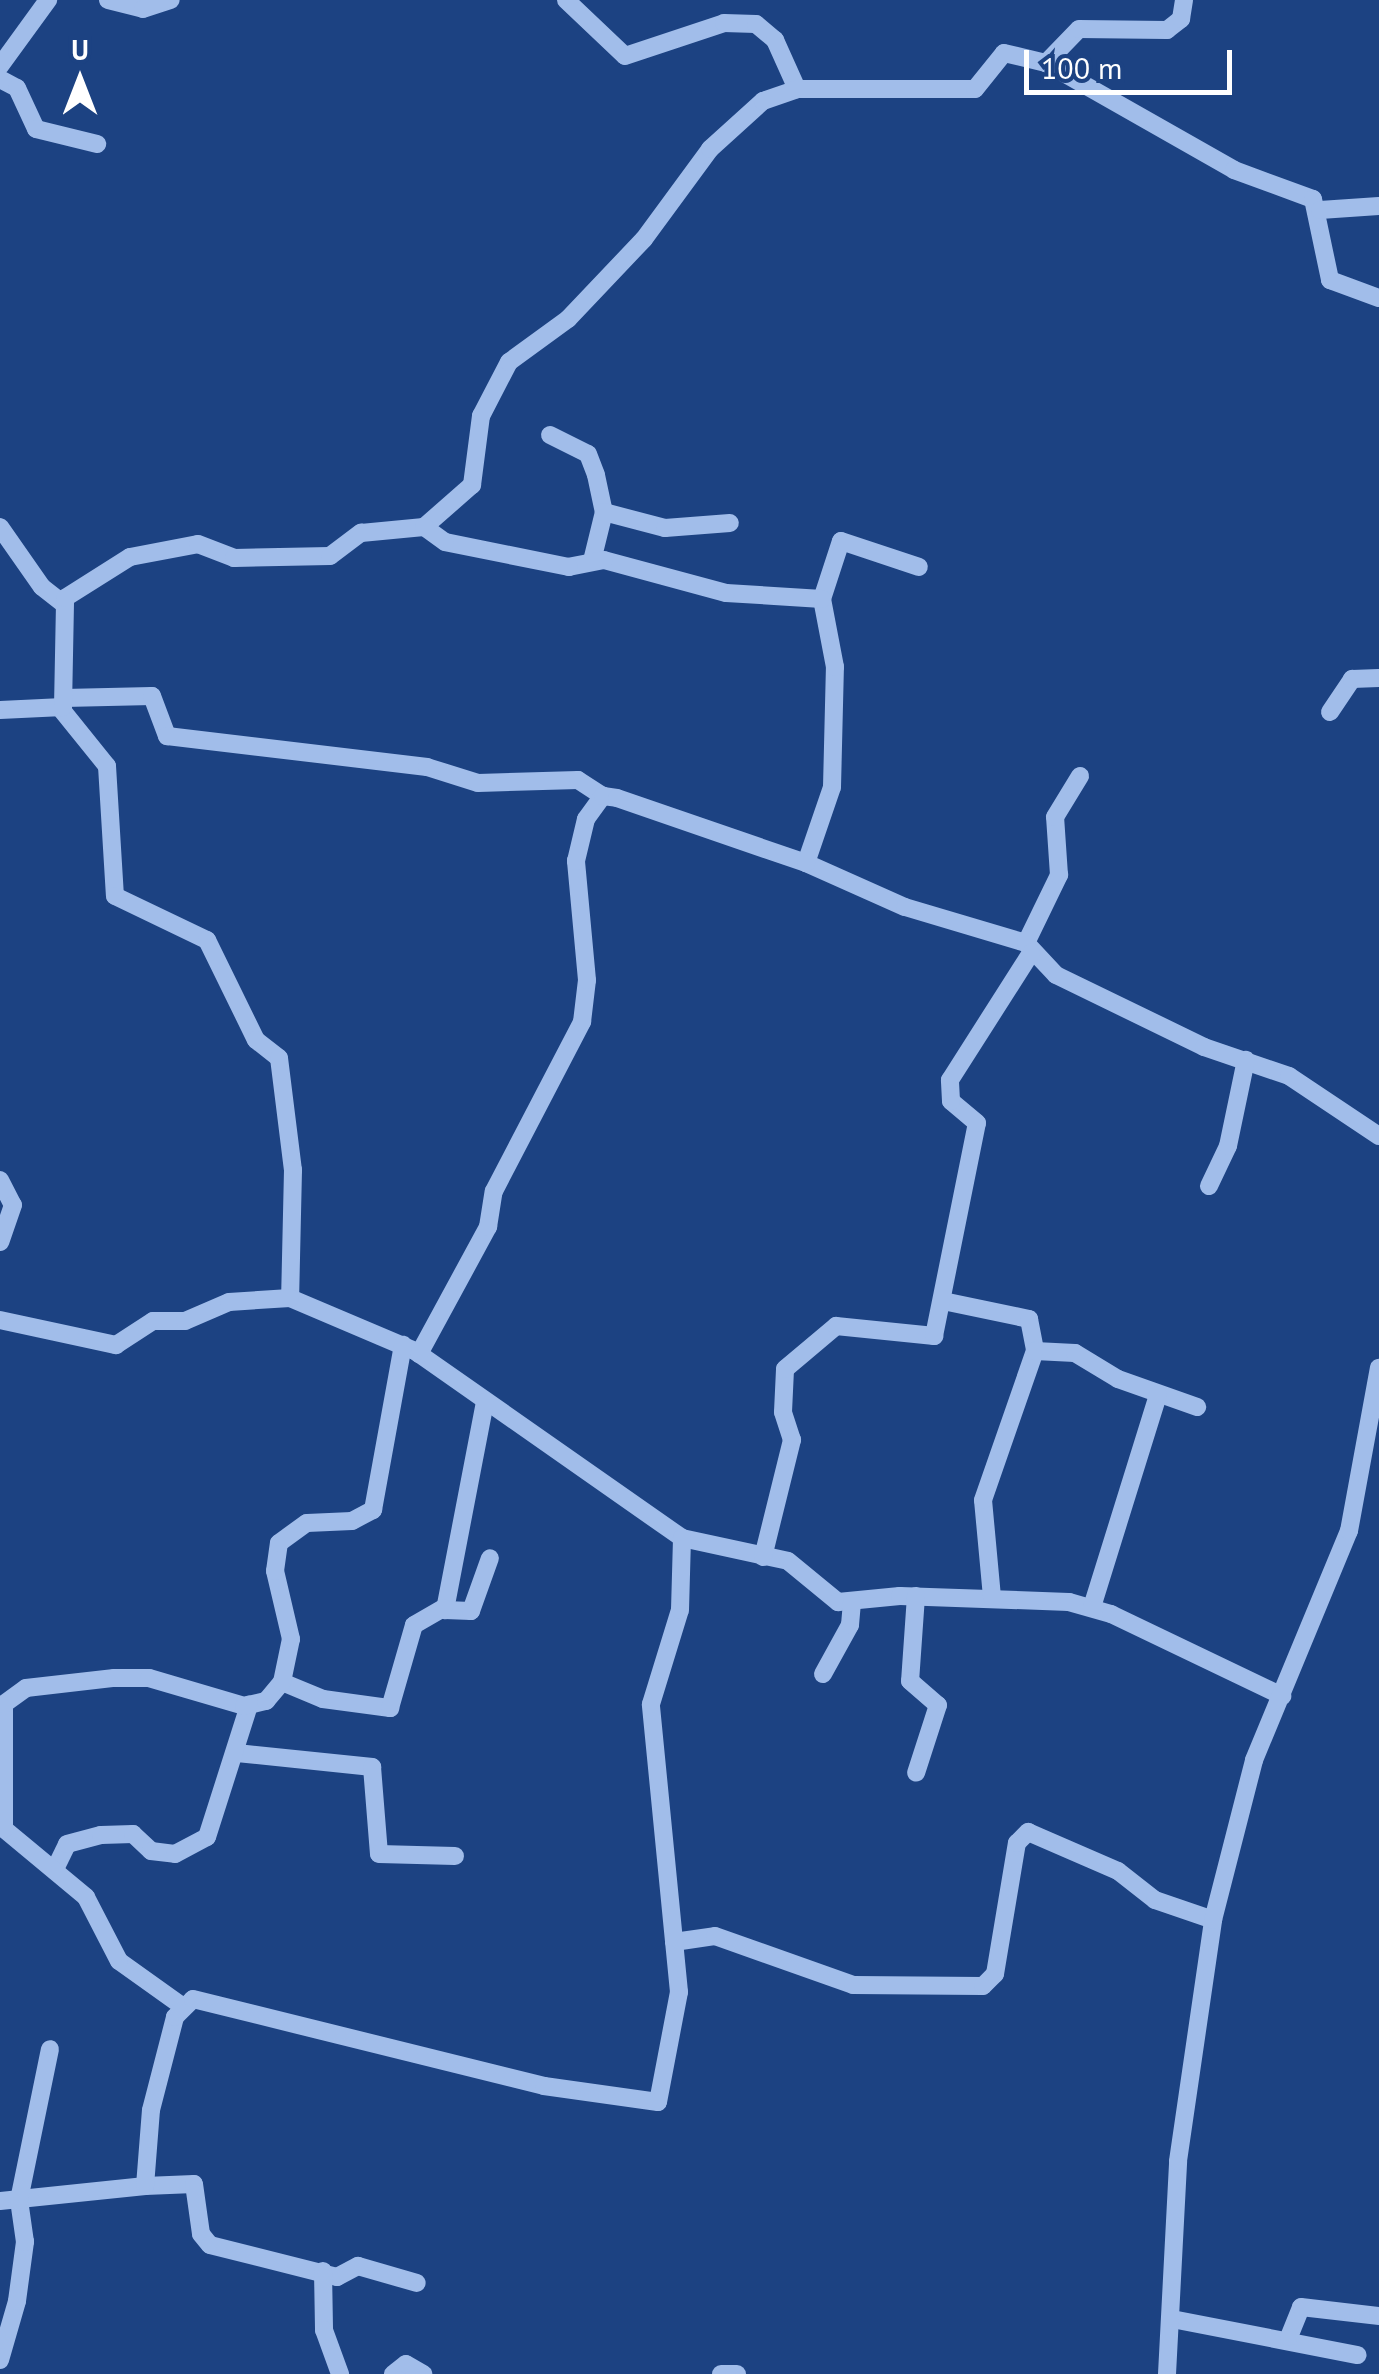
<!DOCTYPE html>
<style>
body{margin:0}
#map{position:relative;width:1379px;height:2374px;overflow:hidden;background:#1c4282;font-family:"PT Sans",sans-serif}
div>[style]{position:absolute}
.minor>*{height:18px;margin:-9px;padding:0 9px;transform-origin:9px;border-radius:9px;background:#a1bdea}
span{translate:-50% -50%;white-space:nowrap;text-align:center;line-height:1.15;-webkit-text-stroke:9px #1c4282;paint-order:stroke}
.north{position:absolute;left:30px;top:30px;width:100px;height:100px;-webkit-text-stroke:8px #1c4282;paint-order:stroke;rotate:0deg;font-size:28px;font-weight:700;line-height:40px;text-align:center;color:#fff}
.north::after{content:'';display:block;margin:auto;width:35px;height:45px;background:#fff;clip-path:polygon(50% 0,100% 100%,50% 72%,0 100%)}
.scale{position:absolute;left:1024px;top:50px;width:208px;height:45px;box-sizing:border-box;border:5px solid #fff;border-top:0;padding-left:12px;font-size:30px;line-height:35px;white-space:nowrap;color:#fff;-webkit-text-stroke:8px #1c4282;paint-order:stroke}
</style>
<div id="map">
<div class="minor">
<i style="left:108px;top:0;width:36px;rotate:14deg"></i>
<i style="left:143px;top:9px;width:29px;rotate:-18deg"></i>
<i style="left:566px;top:0;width:81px;rotate:43.5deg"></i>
<i style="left:625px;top:56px;width:104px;rotate:-18.4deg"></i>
<i style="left:724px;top:23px;width:32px;rotate:2deg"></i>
<i style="left:756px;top:24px;width:25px;rotate:40deg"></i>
<i style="left:775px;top:40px;width:54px;rotate:65.8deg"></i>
<i style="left:1046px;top:63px;width:216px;rotate:29.6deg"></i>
<i style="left:1234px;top:170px;width:84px;rotate:20.2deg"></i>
<i style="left:1313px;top:199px;width:83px;rotate:78.1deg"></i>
<i style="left:1330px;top:280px;width:52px;rotate:20.2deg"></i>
<i style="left:0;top:66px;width:82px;rotate:-54deg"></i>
<i style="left:0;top:79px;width:19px;rotate:28deg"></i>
<i style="left:17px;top:88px;width:45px;rotate:65.1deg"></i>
<i style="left:36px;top:129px;width:63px;rotate:13.8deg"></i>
<i style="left:1320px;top:210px;width:59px;rotate:-3.9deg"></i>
<i style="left:550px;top:435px;width:42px;rotate:26.6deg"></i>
<i style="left:588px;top:454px;width:22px;rotate:69deg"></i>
<i style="left:596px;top:475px;width:38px;rotate:78deg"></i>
<i style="left:604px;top:512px;width:50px;rotate:103.8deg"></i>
<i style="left:604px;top:512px;width:63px;rotate:14.7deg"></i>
<i style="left:665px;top:528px;width:65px;rotate:-4.4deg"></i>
<i style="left:0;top:527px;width:73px;rotate:55deg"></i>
<i style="left:42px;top:587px;width:28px;rotate:38deg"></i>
<i style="left:822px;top:599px;width:61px;rotate:-71.9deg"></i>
<i style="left:841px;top:541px;width:82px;rotate:18.4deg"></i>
<i style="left:64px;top:698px;width:88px;rotate:-1.3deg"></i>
<i style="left:152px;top:696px;width:43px;rotate:69.4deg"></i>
<i style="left:167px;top:736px;width:262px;rotate:6.8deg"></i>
<i style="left:427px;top:767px;width:53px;rotate:17.4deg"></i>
<i style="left:478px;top:783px;width:100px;rotate:-1.7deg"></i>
<i style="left:578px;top:780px;width:30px;rotate:33deg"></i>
<i style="left:61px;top:709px;width:73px;rotate:51.1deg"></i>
<i style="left:107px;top:766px;width:130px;rotate:86.5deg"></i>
<i style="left:115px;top:896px;width:102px;rotate:25.6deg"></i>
<i style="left:207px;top:940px;width:111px;rotate:63.9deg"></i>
<i style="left:256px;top:1040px;width:29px;rotate:38deg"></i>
<i style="left:279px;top:1058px;width:113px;rotate:82.9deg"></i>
<i style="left:293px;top:1170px;width:128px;rotate:91.3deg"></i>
<i style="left:290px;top:1298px;width:136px;rotate:23deg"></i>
<i style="left:415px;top:1351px;width:326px;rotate:35deg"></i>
<i style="left:682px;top:1538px;width:108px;rotate:12.2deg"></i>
<i style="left:788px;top:1561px;width:65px;rotate:39.4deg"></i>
<i style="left:838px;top:1602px;width:62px;rotate:-5.5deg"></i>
<i style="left:900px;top:1596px;width:169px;rotate:2deg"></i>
<i style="left:1069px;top:1602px;width:44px;rotate:15.9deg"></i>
<i style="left:1111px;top:1614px;width:190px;rotate:25.6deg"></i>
<i style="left:0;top:710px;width:63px;rotate:-2.7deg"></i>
<i style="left:63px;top:707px;width:109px;rotate:-88.9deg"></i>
<i style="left:65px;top:598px;width:77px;rotate:-32.2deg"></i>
<i style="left:130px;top:557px;width:69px;rotate:-10.8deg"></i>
<i style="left:198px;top:544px;width:39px;rotate:21deg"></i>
<i style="left:234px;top:558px;width:96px;rotate:-1.2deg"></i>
<i style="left:330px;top:556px;width:39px;rotate:-37deg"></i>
<i style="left:361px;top:533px;width:63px;rotate:-5.4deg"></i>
<i style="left:424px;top:527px;width:64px;rotate:-41.2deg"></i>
<i style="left:472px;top:485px;width:70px;rotate:-82.6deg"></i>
<i style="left:481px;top:416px;width:61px;rotate:-62.6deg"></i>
<i style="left:509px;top:362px;width:73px;rotate:-36.1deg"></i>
<i style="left:568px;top:319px;width:110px;rotate:-46.5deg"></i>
<i style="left:644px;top:239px;width:112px;rotate:-53.7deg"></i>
<i style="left:710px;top:149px;width:72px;rotate:-42.2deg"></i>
<i style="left:763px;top:101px;width:36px;rotate:-19deg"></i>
<i style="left:797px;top:89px;width:178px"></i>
<i style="left:975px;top:89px;width:46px;rotate:-51.1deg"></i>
<i style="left:1004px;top:53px;width:43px;rotate:13.4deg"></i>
<i style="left:1046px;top:63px;width:47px;rotate:-45.9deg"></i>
<i style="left:1079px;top:29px;width:88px;rotate:0.7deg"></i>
<i style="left:1167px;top:30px;width:18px;rotate:-38deg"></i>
<i style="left:1181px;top:19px;width:19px;rotate:-81deg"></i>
<i style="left:1330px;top:712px;width:40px;rotate:-56deg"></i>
<i style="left:1352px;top:679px;width:27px;rotate:-2deg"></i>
<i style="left:806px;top:863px;width:108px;rotate:24deg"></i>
<i style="left:905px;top:907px;width:126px;rotate:16.6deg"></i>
<i style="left:1026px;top:943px;width:44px;rotate:46.8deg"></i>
<i style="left:1056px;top:975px;width:165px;rotate:25.9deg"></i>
<i style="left:1204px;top:1047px;width:90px;rotate:18.8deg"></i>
<i style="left:1289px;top:1076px;width:108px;rotate:33.7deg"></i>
<i style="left:1026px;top:943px;width:76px;rotate:-64.1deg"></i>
<i style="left:1059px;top:875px;width:58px;rotate:-93.9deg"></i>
<i style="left:1055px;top:817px;width:48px;rotate:-58.6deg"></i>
<i style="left:0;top:1180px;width:28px;rotate:63deg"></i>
<i style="left:13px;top:1205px;width:39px;rotate:109deg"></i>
<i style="left:1209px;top:1186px;width:44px;rotate:-64.6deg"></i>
<i style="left:1228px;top:1146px;width:88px;rotate:-78.2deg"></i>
<i style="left:943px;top:1301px;width:88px;rotate:11.8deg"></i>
<i style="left:1029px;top:1319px;width:33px;rotate:79deg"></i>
<i style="left:0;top:1320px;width:119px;rotate:12.2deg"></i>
<i style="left:116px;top:1345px;width:44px;rotate:-33deg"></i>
<i style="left:153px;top:1321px;width:32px"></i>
<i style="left:185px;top:1321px;width:48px;rotate:-23.4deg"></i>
<i style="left:229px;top:1302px;width:61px;rotate:-3.8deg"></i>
<i style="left:419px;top:1354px;width:145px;rotate:-61.5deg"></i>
<i style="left:488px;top:1227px;width:36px;rotate:-81deg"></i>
<i style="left:494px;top:1191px;width:191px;rotate:-62.5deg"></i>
<i style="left:582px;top:1022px;width:42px;rotate:-83.2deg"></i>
<i style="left:587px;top:980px;width:120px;rotate:-95.3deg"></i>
<i style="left:576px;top:861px;width:43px;rotate:-76.6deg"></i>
<i style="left:586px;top:819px;width:29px;rotate:-54deg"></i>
<i style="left:603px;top:796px;width:14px;rotate:8deg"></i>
<i style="left:617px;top:798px;width:200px;rotate:19deg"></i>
<i style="left:806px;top:863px;width:80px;rotate:-71.1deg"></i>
<i style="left:832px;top:787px;width:120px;rotate:-88.6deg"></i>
<i style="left:835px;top:667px;width:69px;rotate:-100.8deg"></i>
<i style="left:822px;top:599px;width:96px;rotate:-176.4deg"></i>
<i style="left:726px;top:593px;width:126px;rotate:-164.9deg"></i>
<i style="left:604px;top:560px;width:36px;rotate:169deg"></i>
<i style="left:569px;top:567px;width:126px;rotate:-168.6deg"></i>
<i style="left:445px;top:542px;width:26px;rotate:-144deg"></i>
<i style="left:485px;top:1402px;width:212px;rotate:100.9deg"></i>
<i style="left:445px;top:1610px;width:26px;rotate:2deg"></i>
<i style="left:471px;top:1611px;width:56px;rotate:-70.3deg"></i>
<i style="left:763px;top:1557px;width:121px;rotate:-76.1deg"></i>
<i style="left:792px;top:1440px;width:29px;rotate:-108deg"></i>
<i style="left:783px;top:1412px;width:43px;rotate:-87.3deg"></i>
<i style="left:785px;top:1369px;width:67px;rotate:-40.1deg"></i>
<i style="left:836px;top:1326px;width:99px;rotate:5.8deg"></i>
<i style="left:934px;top:1336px;width:217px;rotate:-78.6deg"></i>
<i style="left:977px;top:1123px;width:34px;rotate:-140deg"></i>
<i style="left:951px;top:1101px;width:21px;rotate:-93deg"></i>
<i style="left:950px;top:1080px;width:151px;rotate:-57.5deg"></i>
<i style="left:916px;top:1596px;width:85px;rotate:94deg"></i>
<i style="left:910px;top:1681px;width:37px;rotate:41deg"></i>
<i style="left:938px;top:1705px;width:71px;rotate:107.9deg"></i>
<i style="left:992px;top:1597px;width:97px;rotate:-95.3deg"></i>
<i style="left:983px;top:1500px;width:158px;rotate:-70.8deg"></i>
<i style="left:1035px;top:1351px;width:40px;rotate:2.9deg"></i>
<i style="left:1075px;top:1353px;width:50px;rotate:31.2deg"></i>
<i style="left:1118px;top:1379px;width:84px;rotate:19.5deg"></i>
<i style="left:1092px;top:1607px;width:222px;rotate:-72.7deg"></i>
<i style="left:823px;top:1674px;width:56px;rotate:-61.1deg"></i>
<i style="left:850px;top:1625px;width:22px;rotate:-85deg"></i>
<i style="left:282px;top:1682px;width:44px;rotate:22.5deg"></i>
<i style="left:323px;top:1699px;width:68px;rotate:7.7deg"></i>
<i style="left:390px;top:1708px;width:86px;rotate:-73.9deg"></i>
<i style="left:414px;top:1625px;width:34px;rotate:-30deg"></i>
<i style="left:237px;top:1753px;width:136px;rotate:5.9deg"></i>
<i style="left:372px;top:1767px;width:87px;rotate:85.4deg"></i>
<i style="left:379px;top:1854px;width:76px;rotate:1.5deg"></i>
<i style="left:56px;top:1867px;width:25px;rotate:-64deg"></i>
<i style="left:67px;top:1844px;width:35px;rotate:-15deg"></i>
<i style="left:101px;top:1835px;width:32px;rotate:-2deg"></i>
<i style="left:133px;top:1834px;width:25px;rotate:43deg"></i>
<i style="left:151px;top:1851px;width:24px;rotate:7deg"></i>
<i style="left:175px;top:1854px;width:36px;rotate:-28deg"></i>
<i style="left:207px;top:1837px;width:139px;rotate:-72.3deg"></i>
<i style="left:674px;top:1942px;width:41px;rotate:-8.3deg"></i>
<i style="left:715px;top:1936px;width:146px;rotate:19.5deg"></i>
<i style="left:853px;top:1985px;width:130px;rotate:0.4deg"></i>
<i style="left:983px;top:1986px;width:17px;rotate:-45deg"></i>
<i style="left:995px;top:1974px;width:133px;rotate:-80.5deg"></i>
<i style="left:1017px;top:1843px;width:16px;rotate:-45deg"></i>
<i style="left:1028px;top:1832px;width:98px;rotate:23.4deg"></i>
<i style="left:1118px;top:1871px;width:47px;rotate:38.1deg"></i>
<i style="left:1155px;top:1900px;width:61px;rotate:19deg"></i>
<i style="left:182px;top:2006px;width:77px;rotate:-144.5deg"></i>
<i style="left:119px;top:1961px;width:72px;rotate:-117.3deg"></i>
<i style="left:86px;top:1897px;width:107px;rotate:-140.3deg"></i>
<i style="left:4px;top:1829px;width:125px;rotate:-90deg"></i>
<i style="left:4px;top:1704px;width:27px;rotate:-36deg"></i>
<i style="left:26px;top:1688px;width:89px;rotate:-6.5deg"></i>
<i style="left:114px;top:1678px;width:35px"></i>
<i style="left:149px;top:1678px;width:99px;rotate:16.4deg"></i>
<i style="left:244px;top:1706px;width:23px;rotate:-13deg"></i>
<i style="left:266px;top:1701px;width:25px;rotate:-50deg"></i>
<i style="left:282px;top:1682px;width:44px;rotate:-78.2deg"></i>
<i style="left:291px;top:1639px;width:70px;rotate:-103.2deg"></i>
<i style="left:275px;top:1571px;width:28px;rotate:-82deg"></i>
<i style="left:279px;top:1543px;width:34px;rotate:-36deg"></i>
<i style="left:307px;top:1523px;width:45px;rotate:-2.5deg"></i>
<i style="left:352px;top:1521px;width:24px;rotate:-28deg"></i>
<i style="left:373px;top:1510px;width:168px;rotate:-79.7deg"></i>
<i style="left:145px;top:2186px;width:49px;rotate:-2.3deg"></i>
<i style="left:194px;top:2184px;width:50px;rotate:82deg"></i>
<i style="left:201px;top:2234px;width:14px;rotate:51deg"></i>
<i style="left:210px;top:2245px;width:131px;rotate:14.1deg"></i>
<i style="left:337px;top:2277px;width:24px;rotate:-28deg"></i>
<i style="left:358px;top:2266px;width:61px;rotate:16.1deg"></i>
<i style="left:0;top:2201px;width:146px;rotate:-5.9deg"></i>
<i style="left:145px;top:2186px;width:76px;rotate:-85.5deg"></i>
<i style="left:151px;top:2110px;width:96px;rotate:-75.5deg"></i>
<i style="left:175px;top:2017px;width:25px;rotate:-45deg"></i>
<i style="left:193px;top:1999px;width:362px;rotate:13.9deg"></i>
<i style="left:544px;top:2086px;width:115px;rotate:8deg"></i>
<i style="left:658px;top:2102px;width:112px;rotate:-79.2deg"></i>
<i style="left:679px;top:1992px;width:289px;rotate:-95.6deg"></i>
<i style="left:651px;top:1704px;width:98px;rotate:-72.9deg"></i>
<i style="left:680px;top:1610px;width:72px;rotate:-88.4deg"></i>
<i style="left:323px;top:2271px;width:59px;rotate:89deg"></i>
<i style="left:324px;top:2330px;width:47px;rotate:70deg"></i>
<i style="left:1172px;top:2319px;width:189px;rotate:11deg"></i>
<i style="left:1289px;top:2337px;width:32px;rotate:-68deg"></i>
<i style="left:1301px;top:2307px;width:79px;rotate:6.6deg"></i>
<i style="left:0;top:2360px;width:61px;rotate:-73.9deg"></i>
<i style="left:17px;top:2301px;width:60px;rotate:-82.3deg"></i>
<i style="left:25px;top:2242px;width:42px;rotate:-98.1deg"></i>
<i style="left:19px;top:2200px;width:154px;rotate:-78.4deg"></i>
<i style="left:393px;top:2374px;width:16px;rotate:-38deg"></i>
<i style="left:406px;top:2364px;width:20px;rotate:30deg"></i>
<i style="left:721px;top:2374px;width:16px"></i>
<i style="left:1167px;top:2374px;width:213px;rotate:-87deg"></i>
<i style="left:1178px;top:2161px;width:244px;rotate:-81.7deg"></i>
<i style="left:1213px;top:1920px;width:165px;rotate:-75.6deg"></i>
<i style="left:1254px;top:1760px;width:248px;rotate:-67.5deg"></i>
<i style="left:1349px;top:1531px;width:166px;rotate:-79.6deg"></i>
</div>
<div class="north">U</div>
<div class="scale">100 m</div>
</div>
